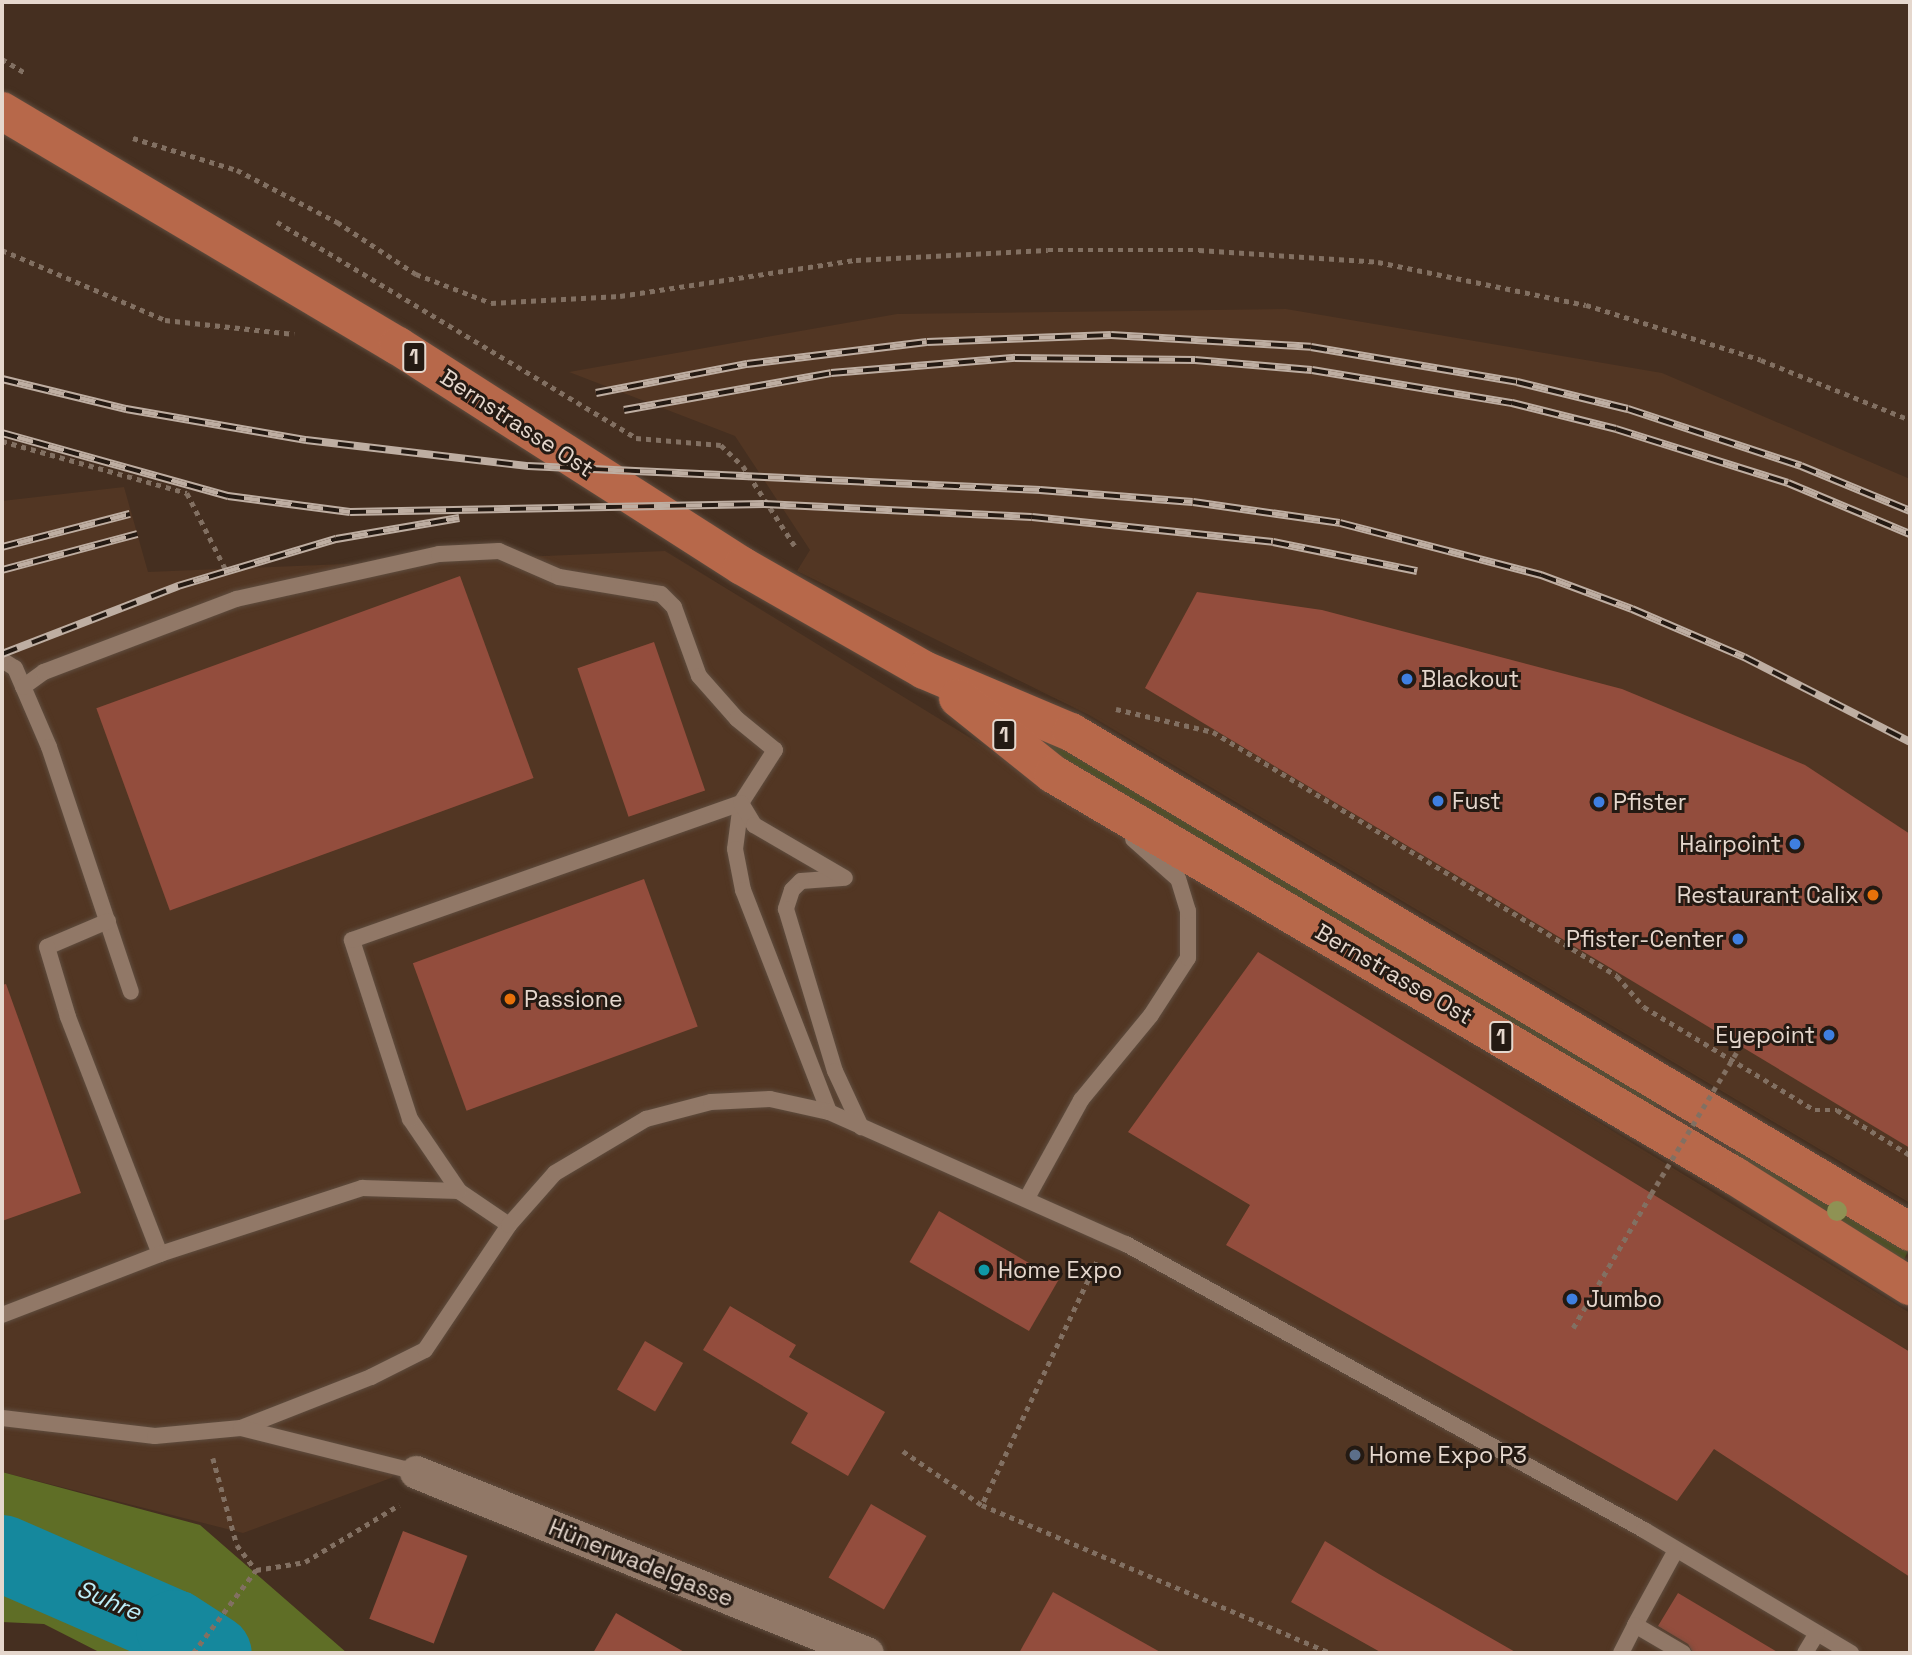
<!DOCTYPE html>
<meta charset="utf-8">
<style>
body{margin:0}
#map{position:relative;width:1912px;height:1655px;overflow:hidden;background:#452f20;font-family:"Space Grotesk",sans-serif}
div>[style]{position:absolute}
.built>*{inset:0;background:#523623}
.green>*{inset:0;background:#46511c}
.forest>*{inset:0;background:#5f6e26}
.river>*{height:77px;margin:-38.5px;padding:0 38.5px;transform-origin:38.5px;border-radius:38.5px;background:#15889d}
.building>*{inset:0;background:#934d3d;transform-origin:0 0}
.path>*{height:4.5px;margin-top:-2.25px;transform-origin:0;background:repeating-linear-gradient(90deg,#827062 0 5px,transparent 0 10px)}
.roads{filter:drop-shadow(0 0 2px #5f4d3f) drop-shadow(0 0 2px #5f4d3f)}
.service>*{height:16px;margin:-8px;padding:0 8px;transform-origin:8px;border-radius:8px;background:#917867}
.minor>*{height:33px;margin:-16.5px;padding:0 16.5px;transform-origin:16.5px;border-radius:16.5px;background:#917867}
.primary>*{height:38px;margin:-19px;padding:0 19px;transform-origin:19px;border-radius:19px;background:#b7684a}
.rail>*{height:8px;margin-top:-4px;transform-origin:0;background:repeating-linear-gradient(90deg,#241a13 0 16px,#beaea2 0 32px);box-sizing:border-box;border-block:2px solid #beaea2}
.path-bridge>*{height:4.5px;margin-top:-2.25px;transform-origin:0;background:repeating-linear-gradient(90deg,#827062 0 5px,transparent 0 10px)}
.trees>*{width:20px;height:20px;margin:-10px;border-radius:50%;background:#8f9254}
.dots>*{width:19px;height:19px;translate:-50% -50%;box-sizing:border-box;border:4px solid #241a13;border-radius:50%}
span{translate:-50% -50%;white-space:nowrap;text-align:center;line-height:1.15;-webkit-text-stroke:6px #241a13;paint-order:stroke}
.shield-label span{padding:2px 5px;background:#241a13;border:2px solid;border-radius:5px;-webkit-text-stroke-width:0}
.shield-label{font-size:21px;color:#e5d7cd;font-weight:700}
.street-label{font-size:23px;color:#e5d7cd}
.poi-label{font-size:23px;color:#e5d7cd}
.left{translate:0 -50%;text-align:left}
.right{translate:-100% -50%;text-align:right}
.water-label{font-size:24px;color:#bdedf8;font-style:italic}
.frame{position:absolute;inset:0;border:4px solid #e5d7cd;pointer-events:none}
</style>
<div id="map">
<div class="built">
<i style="clip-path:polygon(1286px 309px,1662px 373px,1910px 479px,1910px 1203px,1089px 715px,797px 571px,810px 550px,735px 436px,569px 372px,897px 314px)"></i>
<i style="clip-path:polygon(124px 487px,148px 572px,665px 551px,1910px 1313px,1910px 1653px,891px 1653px,400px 1465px,391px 1478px,243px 1533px,2px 1472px,2px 501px)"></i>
</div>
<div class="green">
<i style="clip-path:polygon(1028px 729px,1661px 1100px,1647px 1117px,1036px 745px)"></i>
<i style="clip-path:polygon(1739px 1144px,1910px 1246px,1903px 1262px,1731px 1164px)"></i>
</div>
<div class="forest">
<i style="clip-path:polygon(2px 1472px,200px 1525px,347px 1653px,101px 1653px,44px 1624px,2px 1622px)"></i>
</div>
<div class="river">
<i style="left:2px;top:1553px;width:188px;rotate:23.6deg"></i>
<i style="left:174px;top:1628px;width:46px;rotate:32.7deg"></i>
</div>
<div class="building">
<i style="left:460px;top:576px;width:215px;height:387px;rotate:70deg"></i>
<i style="clip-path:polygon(1197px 592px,1322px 610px,1622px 689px,1805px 765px,1910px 834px,1910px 1148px,1145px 688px)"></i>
<i style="left:654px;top:642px;width:157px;height:81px;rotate:71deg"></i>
<i style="left:644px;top:879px;width:157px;height:246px;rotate:70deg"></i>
<i style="clip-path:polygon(1258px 952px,1910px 1352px,1910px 1577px,1714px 1449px,1677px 1501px,1226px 1245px,1250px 1205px,1128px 1132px)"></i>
<i style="clip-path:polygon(6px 984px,81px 1193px,2px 1221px,2px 985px)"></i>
<i style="left:939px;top:1211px;width:138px;height:59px;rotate:30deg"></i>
<i style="clip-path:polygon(730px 1306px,796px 1345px,789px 1357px,885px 1412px,848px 1476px,791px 1443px,808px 1413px,703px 1350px)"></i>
<i style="left:645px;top:1341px;width:44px;height:56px;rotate:30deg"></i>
<i style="left:871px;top:1504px;width:64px;height:85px;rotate:30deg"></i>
<i style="left:403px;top:1531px;width:69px;height:94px;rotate:21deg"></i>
<i style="clip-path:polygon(1325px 1541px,1379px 1574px,1517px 1653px,1382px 1653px,1291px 1602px)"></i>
<i style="clip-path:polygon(1053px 1592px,1162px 1653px,1019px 1653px)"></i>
<i style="clip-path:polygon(1678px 1593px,1779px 1653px,1693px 1653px,1688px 1644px,1658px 1626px)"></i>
<i style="clip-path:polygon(616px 1613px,686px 1653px,593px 1653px)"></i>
</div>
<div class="path">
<i style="left:2px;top:59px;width:27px;rotate:31deg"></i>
<i style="left:133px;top:138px;width:109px;rotate:17.1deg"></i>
<i style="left:237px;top:170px;width:113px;rotate:27.5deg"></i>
<i style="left:337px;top:222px;width:95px;rotate:33.4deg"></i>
<i style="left:416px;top:274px;width:80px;rotate:21.1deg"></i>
<i style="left:491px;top:303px;width:129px;rotate:-3.1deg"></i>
<i style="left:620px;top:296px;width:239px;rotate:-8.7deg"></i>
<i style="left:856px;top:260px;width:192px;rotate:-3deg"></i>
<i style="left:1048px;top:250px;width:151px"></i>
<i style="left:1199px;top:250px;width:179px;rotate:3.8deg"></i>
<i style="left:1378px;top:262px;width:212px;rotate:11.7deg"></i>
<i style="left:1586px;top:305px;width:183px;rotate:17.4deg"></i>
<i style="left:1761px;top:360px;width:161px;rotate:21.9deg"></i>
<i style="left:277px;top:222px;width:419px;rotate:31deg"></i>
<i style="left:636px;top:438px;width:85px;rotate:4.7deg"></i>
<i style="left:721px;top:445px;width:30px;rotate:44deg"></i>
<i style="left:743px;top:466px;width:95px;rotate:57deg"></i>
<i style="left:2px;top:250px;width:177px;rotate:23.2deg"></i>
<i style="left:165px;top:320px;width:130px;rotate:6.2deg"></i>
<i style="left:2px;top:441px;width:192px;rotate:15.7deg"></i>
<i style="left:187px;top:493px;width:86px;rotate:63.1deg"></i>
<i style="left:1116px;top:709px;width:100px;rotate:13.3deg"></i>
<i style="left:1213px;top:732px;width:472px;rotate:31.1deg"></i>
<i style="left:1617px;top:976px;width:41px;rotate:48.9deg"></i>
<i style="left:1644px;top:1007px;width:200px;rotate:31.1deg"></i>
<i style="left:1815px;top:1110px;width:22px"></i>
<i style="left:1837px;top:1110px;width:86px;rotate:31.7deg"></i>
<i style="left:1097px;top:1262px;width:269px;rotate:115.3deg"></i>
<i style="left:982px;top:1505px;width:378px;rotate:23deg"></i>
<i style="left:1573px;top:1328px;width:155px;rotate:-59.8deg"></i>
<i style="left:903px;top:1451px;width:96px;rotate:34.4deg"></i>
<i style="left:213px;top:1458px;width:90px;rotate:74.6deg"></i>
<i style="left:237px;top:1545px;width:31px;rotate:53deg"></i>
<i style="left:193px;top:1653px;width:104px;rotate:-52.8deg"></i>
<i style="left:256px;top:1570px;width:50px;rotate:-9.3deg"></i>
<i style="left:305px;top:1562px;width:110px;rotate:-31.2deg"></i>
</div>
<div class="roads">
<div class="service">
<i style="left:2px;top:660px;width:15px;rotate:32deg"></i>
<i style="left:15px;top:668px;width:86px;rotate:66.7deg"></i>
<i style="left:49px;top:747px;width:258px;rotate:71.5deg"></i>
<i style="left:23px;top:687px;width:26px;rotate:-36deg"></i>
<i style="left:44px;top:672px;width:205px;rotate:-20.8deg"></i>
<i style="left:236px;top:599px;width:208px;rotate:-12.5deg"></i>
<i style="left:439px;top:554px;width:60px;rotate:-2.9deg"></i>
<i style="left:499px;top:551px;width:65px;rotate:23.4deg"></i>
<i style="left:559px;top:577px;width:103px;rotate:9.5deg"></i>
<i style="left:661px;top:594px;width:18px;rotate:45deg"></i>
<i style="left:674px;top:607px;width:73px;rotate:70.1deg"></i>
<i style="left:699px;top:676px;width:57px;rotate:48.5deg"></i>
<i style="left:737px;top:719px;width:49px;rotate:39.2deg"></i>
<i style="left:775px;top:750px;width:63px;rotate:122.7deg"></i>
<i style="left:741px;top:803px;width:46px;rotate:97.4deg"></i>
<i style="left:735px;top:849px;width:42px;rotate:79deg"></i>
<i style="left:743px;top:890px;width:238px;rotate:68.8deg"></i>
<i style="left:842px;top:878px;width:41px;rotate:175.8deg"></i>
<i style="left:801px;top:881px;width:13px;rotate:135deg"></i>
<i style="left:792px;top:890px;width:20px;rotate:108deg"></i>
<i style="left:786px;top:909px;width:169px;rotate:73.2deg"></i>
<i style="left:835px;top:1071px;width:62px;rotate:65.1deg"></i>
<i style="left:108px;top:921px;width:66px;rotate:156.9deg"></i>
<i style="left:47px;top:947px;width:73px;rotate:73.3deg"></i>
<i style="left:68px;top:1017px;width:254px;rotate:68.8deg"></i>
<i style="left:160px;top:1254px;width:213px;rotate:-18.1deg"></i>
<i style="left:362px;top:1188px;width:97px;rotate:1.8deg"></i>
<i style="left:1027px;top:1198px;width:112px;rotate:-61.1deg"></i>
<i style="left:1081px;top:1100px;width:110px;rotate:-50.5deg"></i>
<i style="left:1151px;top:1015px;width:68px;rotate:-57deg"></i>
<i style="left:1188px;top:958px;width:47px;rotate:-90deg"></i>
<i style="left:1188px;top:911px;width:34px;rotate:-107deg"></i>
<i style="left:1178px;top:879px;width:60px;rotate:-138.4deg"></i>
<i style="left:509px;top:1225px;width:60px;rotate:-145.8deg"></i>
<i style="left:459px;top:1191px;width:87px;rotate:-124.2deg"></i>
<i style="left:410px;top:1119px;width:188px;rotate:-108deg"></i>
<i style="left:352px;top:940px;width:412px;rotate:-19.4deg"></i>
<i style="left:741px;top:803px;width:26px;rotate:59deg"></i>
<i style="left:754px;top:825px;width:105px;rotate:30.2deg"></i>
<i style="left:2px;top:1315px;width:169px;rotate:-21.1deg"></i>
<i style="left:2px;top:1418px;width:154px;rotate:6.7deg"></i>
<i style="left:155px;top:1436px;width:86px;rotate:-5.3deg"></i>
<i style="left:241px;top:1428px;width:140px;rotate:-21.4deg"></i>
<i style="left:371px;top:1377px;width:60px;rotate:-26.6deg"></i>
<i style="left:425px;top:1350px;width:151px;rotate:-56.1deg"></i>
<i style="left:509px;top:1225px;width:69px;rotate:-48.5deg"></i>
<i style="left:555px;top:1173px;width:106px;rotate:-30.7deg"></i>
<i style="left:646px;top:1119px;width:67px;rotate:-14.7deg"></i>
<i style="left:711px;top:1102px;width:59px;rotate:-2.9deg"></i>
<i style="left:770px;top:1099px;width:60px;rotate:12.4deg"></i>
<i style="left:829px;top:1112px;width:325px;rotate:24deg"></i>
<i style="left:1126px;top:1244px;width:592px;rotate:28.9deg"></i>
<i style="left:1644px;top:1530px;width:241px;rotate:30.7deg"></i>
<i style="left:241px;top:1428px;width:180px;rotate:14.1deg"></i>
<i style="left:1676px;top:1550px;width:85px;rotate:118.7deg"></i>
<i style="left:1635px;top:1625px;width:56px;rotate:30.3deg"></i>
<i style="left:1621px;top:1653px;width:31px;rotate:-63deg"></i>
<i style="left:1805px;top:1653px;width:23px;rotate:-59deg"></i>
</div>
<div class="minor">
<i style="left:416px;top:1472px;width:486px;rotate:21.9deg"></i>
</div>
<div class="primary">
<i style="left:2px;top:111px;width:460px;rotate:30.7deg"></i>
<i style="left:398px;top:346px;width:408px;rotate:32.6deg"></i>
<i style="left:742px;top:566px;width:210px;rotate:29.7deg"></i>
<i style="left:924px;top:670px;width:160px;rotate:22.9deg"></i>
<i style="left:1071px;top:732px;width:977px;rotate:30.79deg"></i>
<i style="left:958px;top:698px;width:122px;rotate:38.7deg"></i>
<i style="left:1053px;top:774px;width:792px;rotate:30.52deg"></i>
<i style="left:1735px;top:1176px;width:207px;rotate:32.2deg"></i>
</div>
</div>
<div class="rail">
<i style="left:2px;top:379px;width:128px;rotate:13.6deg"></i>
<i style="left:126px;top:409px;width:183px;rotate:9.8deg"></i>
<i style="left:306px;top:440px;width:224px;rotate:6.7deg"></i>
<i style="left:528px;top:466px;width:513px;rotate:2.68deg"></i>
<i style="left:1040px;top:490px;width:153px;rotate:4.5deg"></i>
<i style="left:1193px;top:502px;width:148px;rotate:8.1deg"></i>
<i style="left:1340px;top:523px;width:208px;rotate:14.5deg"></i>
<i style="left:1541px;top:575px;width:97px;rotate:20.5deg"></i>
<i style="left:1632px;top:609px;width:122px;rotate:23.2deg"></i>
<i style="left:1744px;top:657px;width:186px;rotate:27.1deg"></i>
<i style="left:596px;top:393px;width:154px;rotate:-10.9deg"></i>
<i style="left:747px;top:364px;width:181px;rotate:-7deg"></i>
<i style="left:927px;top:342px;width:184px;rotate:-2.2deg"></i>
<i style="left:1111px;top:335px;width:200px;rotate:3.4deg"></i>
<i style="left:1311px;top:347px;width:209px;rotate:9.6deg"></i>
<i style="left:1517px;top:382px;width:114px;rotate:13.7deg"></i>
<i style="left:1628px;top:409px;width:182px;rotate:18.2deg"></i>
<i style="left:1801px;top:466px;width:118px;rotate:22.4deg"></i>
<i style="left:624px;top:410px;width:210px;rotate:-10.1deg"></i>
<i style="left:831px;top:373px;width:185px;rotate:-4.7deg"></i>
<i style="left:1015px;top:358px;width:180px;rotate:0.6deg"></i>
<i style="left:1195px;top:360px;width:117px;rotate:4.9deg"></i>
<i style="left:1312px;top:370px;width:203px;rotate:9.4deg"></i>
<i style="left:1512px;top:403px;width:107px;rotate:14deg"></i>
<i style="left:1616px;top:429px;width:180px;rotate:17.4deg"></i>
<i style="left:1788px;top:483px;width:132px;rotate:22.7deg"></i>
<i style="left:2px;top:433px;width:235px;rotate:15.6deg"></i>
<i style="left:228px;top:496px;width:123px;rotate:7.5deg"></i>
<i style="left:350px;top:512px;width:414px;rotate:-1.1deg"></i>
<i style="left:764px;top:504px;width:268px;rotate:2.8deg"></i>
<i style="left:1032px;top:517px;width:242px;rotate:5.9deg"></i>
<i style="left:1273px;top:542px;width:147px;rotate:11.4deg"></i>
<i style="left:2px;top:547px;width:132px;rotate:-14.5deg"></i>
<i style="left:2px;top:570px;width:140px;rotate:-14.9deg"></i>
<i style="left:2px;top:654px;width:189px;rotate:-21.1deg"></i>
<i style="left:178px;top:586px;width:165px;rotate:-16.6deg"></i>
<i style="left:336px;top:539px;width:125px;rotate:-9.7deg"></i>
</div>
<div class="path-bridge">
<i style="left:1651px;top:1194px;width:176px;rotate:-58.9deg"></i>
</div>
<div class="trees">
<i style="left:1837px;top:1211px"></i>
</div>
<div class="dots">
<i style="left:1407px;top:679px;background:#3f7fe0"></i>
<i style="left:1438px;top:801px;background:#3f7fe0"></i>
<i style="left:1599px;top:802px;background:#3f7fe0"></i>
<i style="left:1795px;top:844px;background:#3f7fe0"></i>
<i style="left:1873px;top:895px;background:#e8710a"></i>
<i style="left:1738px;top:939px;background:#3f7fe0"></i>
<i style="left:510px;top:999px;background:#e8710a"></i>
<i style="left:1829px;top:1035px;background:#3f7fe0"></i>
<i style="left:984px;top:1270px;background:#0f9aa8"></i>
<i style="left:1572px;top:1299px;background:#3f7fe0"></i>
<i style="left:1355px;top:1455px;background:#5c6f8a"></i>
</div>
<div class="shield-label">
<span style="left:414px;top:357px">1</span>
<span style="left:1004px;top:735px">1</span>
<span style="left:1501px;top:1037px">1</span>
</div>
<div class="street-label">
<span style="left:517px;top:423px;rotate:33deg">Bernstrasse Ost</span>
<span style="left:1394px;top:974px;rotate:30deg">Bernstrasse Ost</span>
<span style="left:641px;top:1563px;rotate:22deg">Hünerwadelgasse</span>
</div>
<div class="poi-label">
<span class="left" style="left:1421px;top:679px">Blackout</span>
<span class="left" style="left:1452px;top:801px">Fust</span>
<span class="left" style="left:1613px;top:802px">Pfister</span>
<span class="right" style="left:1781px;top:844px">Hairpoint</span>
<span class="right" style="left:1859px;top:895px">Restaurant Calix</span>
<span class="right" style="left:1724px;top:939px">Pfister-Center</span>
<span class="left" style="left:524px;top:999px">Passione</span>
<span class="right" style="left:1815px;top:1035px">Eyepoint</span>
<span class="left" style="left:998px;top:1270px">Home Expo</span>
<span class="left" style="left:1586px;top:1299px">Jumbo</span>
<span class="left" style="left:1369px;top:1455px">Home Expo P3</span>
</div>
<div class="water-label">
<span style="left:109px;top:1600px;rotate:23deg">Suhre</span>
</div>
<div class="frame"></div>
</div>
